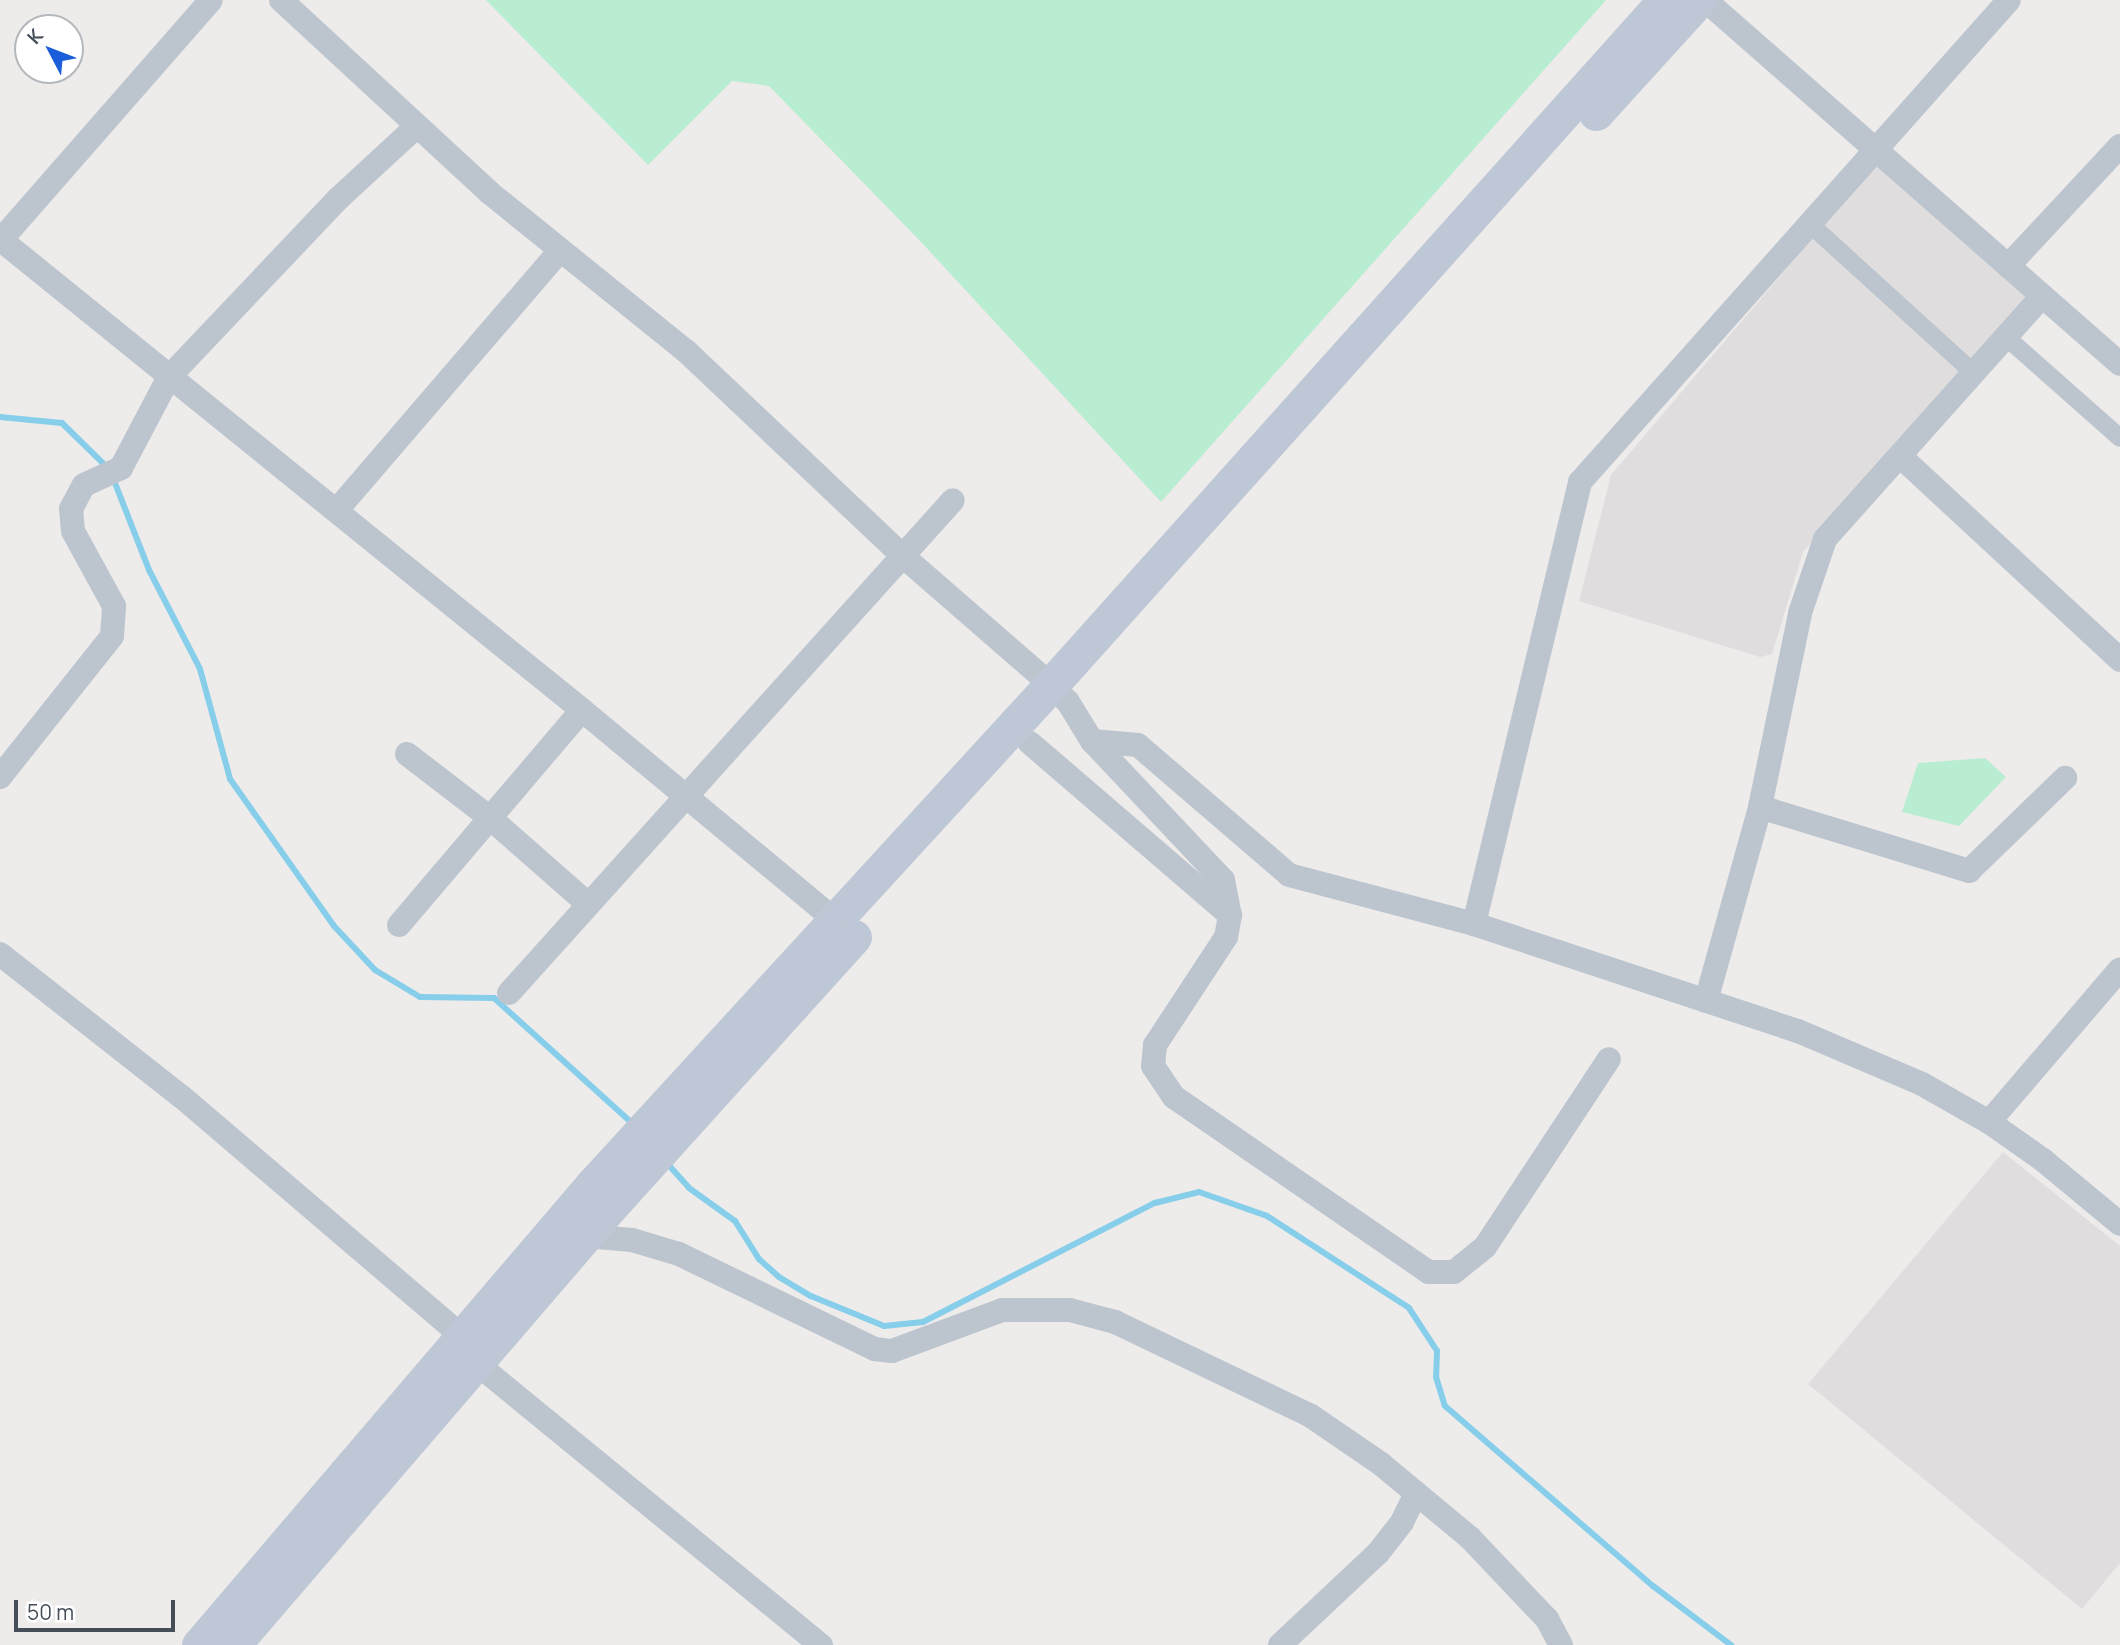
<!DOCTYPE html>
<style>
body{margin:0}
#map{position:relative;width:2120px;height:1645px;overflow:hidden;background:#eeebeb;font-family:Manrope,sans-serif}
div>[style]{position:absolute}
.education>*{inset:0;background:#dfdddd}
.green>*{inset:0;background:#b8edd1}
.stream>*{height:6px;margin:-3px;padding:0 3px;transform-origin:3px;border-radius:3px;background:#86ceea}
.pedestrian>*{height:18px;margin:-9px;padding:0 9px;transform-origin:9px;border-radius:9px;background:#bcc5ce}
.minor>*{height:24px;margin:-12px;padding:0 12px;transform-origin:12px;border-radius:12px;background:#bcc5ce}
.secondary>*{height:35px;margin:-17.5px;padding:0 17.5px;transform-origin:17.5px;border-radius:17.5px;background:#bec7d5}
span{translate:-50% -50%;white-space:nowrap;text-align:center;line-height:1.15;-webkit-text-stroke:7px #fff;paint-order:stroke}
.north{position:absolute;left:14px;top:14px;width:70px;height:70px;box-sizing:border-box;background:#fff;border:2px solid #b4b8bc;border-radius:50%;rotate:312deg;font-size:19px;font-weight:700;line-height:28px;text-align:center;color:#444d58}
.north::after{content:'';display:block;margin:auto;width:24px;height:32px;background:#1a5fd9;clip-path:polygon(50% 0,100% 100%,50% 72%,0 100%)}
.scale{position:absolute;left:14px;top:1600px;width:161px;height:32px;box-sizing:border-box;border:4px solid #444d58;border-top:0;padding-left:9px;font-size:21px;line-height:24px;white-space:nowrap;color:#444d58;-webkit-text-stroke:5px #fff;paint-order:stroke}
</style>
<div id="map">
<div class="education">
<i style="clip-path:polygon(1877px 162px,2022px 290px,2026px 299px,1803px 552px,1772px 654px,1760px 657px,1579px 601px,1611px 475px)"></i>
<i style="clip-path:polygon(2003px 1152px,2120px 1246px,2120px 1563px,2082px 1609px,1808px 1384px)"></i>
</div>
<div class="green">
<i style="clip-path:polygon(486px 0,1606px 0,1161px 502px,922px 243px,769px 86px,732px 81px,648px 165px)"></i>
<i style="clip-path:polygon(1985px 758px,2006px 777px,1959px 826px,1902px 812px,1918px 763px)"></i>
</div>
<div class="stream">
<i style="left:0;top:417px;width:62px;rotate:5.5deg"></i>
<i style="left:62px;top:423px;width:64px;rotate:44.4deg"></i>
<i style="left:113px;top:478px;width:99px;rotate:68.6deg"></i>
<i style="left:149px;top:570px;width:111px;rotate:62.7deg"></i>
<i style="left:200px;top:669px;width:114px;rotate:74.7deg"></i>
<i style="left:230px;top:779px;width:180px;rotate:54.7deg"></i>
<i style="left:334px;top:926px;width:60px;rotate:47deg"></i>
<i style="left:375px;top:970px;width:52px;rotate:31deg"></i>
<i style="left:420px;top:997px;width:74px;rotate:0.8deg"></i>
<i style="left:494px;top:998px;width:188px;rotate:42.2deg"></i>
<i style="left:665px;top:1161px;width:36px;rotate:48deg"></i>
<i style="left:689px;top:1188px;width:57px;rotate:35.7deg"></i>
<i style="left:735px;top:1221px;width:45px;rotate:57.7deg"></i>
<i style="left:759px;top:1259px;width:27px;rotate:42deg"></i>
<i style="left:779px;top:1277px;width:37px;rotate:31deg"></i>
<i style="left:811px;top:1296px;width:79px;rotate:22.3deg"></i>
<i style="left:884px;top:1326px;width:39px;rotate:-6deg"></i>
<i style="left:923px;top:1322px;width:261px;rotate:-27.2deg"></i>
<i style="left:1155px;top:1203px;width:45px;rotate:-14deg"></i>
<i style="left:1199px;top:1192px;width:72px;rotate:19.4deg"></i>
<i style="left:1267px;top:1216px;width:169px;rotate:32.9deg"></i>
<i style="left:1409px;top:1308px;width:51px;rotate:56.9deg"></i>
<i style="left:1437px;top:1351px;width:26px;rotate:92deg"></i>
<i style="left:1436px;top:1377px;width:30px;rotate:73deg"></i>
<i style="left:1445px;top:1406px;width:275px;rotate:40.9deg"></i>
<i style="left:1653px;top:1586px;width:98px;rotate:37.1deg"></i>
</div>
<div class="pedestrian">
<i style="left:1810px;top:224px;width:222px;rotate:42.3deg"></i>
<i style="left:2006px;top:337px;width:152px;rotate:41.5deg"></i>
</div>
<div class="minor">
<i style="left:281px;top:0;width:284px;rotate:42.7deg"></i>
<i style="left:490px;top:193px;width:252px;rotate:38.9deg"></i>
<i style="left:686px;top:351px;width:300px;rotate:43.4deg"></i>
<i style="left:904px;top:557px;width:195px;rotate:41deg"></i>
<i style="left:1051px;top:685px;width:24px;rotate:45deg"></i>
<i style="left:1068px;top:702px;width:46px;rotate:58.4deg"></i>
<i style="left:1092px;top:741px;width:191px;rotate:46.7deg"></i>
<i style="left:1223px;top:880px;width:36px;rotate:79deg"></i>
<i style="left:1230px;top:915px;width:22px;rotate:100deg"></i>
<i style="left:1226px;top:937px;width:129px;rotate:123.3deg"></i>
<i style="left:1155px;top:1045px;width:21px;rotate:95deg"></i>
<i style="left:1153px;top:1066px;width:37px;rotate:56deg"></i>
<i style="left:1174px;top:1097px;width:309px;rotate:34.5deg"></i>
<i style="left:1429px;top:1272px;width:25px"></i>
<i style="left:1454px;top:1272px;width:40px;rotate:-39deg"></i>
<i style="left:1485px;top:1247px;width:225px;rotate:-56.6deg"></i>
<i style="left:1705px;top:0;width:552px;rotate:41.25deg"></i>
<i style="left:0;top:239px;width:749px;rotate:38.98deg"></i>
<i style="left:582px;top:710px;width:330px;rotate:39.7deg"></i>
<i style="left:0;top:241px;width:320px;rotate:-48.8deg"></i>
<i style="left:2008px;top:266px;width:164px;rotate:-47deg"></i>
<i style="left:1900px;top:456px;width:300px;rotate:42.8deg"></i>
<i style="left:336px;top:511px;width:343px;rotate:-49.3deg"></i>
<i style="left:1092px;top:741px;width:46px;rotate:5deg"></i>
<i style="left:1138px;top:745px;width:199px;rotate:40.7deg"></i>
<i style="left:1289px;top:875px;width:191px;rotate:14.8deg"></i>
<i style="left:1474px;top:924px;width:341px;rotate:18.3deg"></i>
<i style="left:1798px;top:1031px;width:135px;rotate:23.1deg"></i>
<i style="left:1922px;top:1084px;width:77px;rotate:29.6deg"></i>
<i style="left:1989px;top:1122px;width:66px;rotate:35.1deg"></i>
<i style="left:2043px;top:1160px;width:100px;rotate:39.7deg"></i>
<i style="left:1030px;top:743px;width:264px;rotate:40.7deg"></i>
<i style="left:407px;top:754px;width:105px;rotate:37.6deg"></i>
<i style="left:490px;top:818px;width:130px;rotate:41.3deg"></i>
<i style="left:0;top:777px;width:180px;rotate:-51.5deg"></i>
<i style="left:112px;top:636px;width:30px;rotate:-86deg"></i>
<i style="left:114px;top:606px;width:85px;rotate:-118.7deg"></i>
<i style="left:73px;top:531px;width:22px;rotate:-95deg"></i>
<i style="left:71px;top:509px;width:27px;rotate:-62deg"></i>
<i style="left:84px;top:485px;width:41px;rotate:-24.7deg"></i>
<i style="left:121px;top:468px;width:103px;rotate:-62.2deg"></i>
<i style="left:169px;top:377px;width:247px;rotate:-46.5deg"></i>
<i style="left:339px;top:198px;width:106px;rotate:-42.7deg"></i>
<i style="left:1760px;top:807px;width:219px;rotate:17deg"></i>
<i style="left:1969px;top:871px;width:134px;rotate:-44.1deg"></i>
<i style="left:1474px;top:924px;width:455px;rotate:-76.5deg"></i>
<i style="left:1580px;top:482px;width:645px;rotate:-48.33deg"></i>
<i style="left:399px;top:925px;width:282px;rotate:-49.6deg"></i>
<i style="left:0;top:954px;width:231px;rotate:38.2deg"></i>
<i style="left:182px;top:1097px;width:367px;rotate:40.5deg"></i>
<i style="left:509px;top:993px;width:663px;rotate:-47.99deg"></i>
<i style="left:1706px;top:1001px;width:201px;rotate:-74.4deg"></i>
<i style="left:1760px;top:807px;width:198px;rotate:-78.3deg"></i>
<i style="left:1800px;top:613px;width:78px;rotate:-71.3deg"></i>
<i style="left:1825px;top:539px;width:326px;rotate:-48.2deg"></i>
<i style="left:1989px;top:1122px;width:201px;rotate:-49.4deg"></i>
<i style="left:585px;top:1236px;width:47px;rotate:4.9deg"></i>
<i style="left:632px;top:1240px;width:49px;rotate:16.6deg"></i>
<i style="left:679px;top:1254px;width:218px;rotate:25.9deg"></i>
<i style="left:875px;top:1349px;width:17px;rotate:7deg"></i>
<i style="left:892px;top:1351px;width:117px;rotate:-20.4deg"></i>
<i style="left:1002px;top:1310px;width:68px"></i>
<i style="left:1070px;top:1310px;width:47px;rotate:14.9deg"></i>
<i style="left:1115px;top:1322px;width:217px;rotate:25.6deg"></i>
<i style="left:1311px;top:1416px;width:85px;rotate:34.4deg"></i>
<i style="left:1381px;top:1464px;width:116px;rotate:39.7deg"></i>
<i style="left:1470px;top:1538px;width:112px;rotate:46.5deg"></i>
<i style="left:1547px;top:1619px;width:30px;rotate:62deg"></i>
<i style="left:476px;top:1363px;width:446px;rotate:39.3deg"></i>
<i style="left:1280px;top:1645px;width:134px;rotate:-43.2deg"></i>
<i style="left:1378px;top:1553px;width:39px;rotate:-52deg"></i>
<i style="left:1402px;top:1522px;width:32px;rotate:-64deg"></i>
</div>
<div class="secondary">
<i style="left:1596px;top:113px;width:153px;rotate:-47.7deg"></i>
<i style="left:199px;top:1645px;width:605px;rotate:-49.49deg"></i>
<i style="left:592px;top:1185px;width:679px;rotate:-47.45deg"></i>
<i style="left:1051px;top:685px;width:920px;rotate:-48.13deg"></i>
<i style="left:233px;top:1645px;width:578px;rotate:-49.28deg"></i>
<i style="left:610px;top:1207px;width:364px;rotate:-47.9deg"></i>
</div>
<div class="north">K</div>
<div class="scale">50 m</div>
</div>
